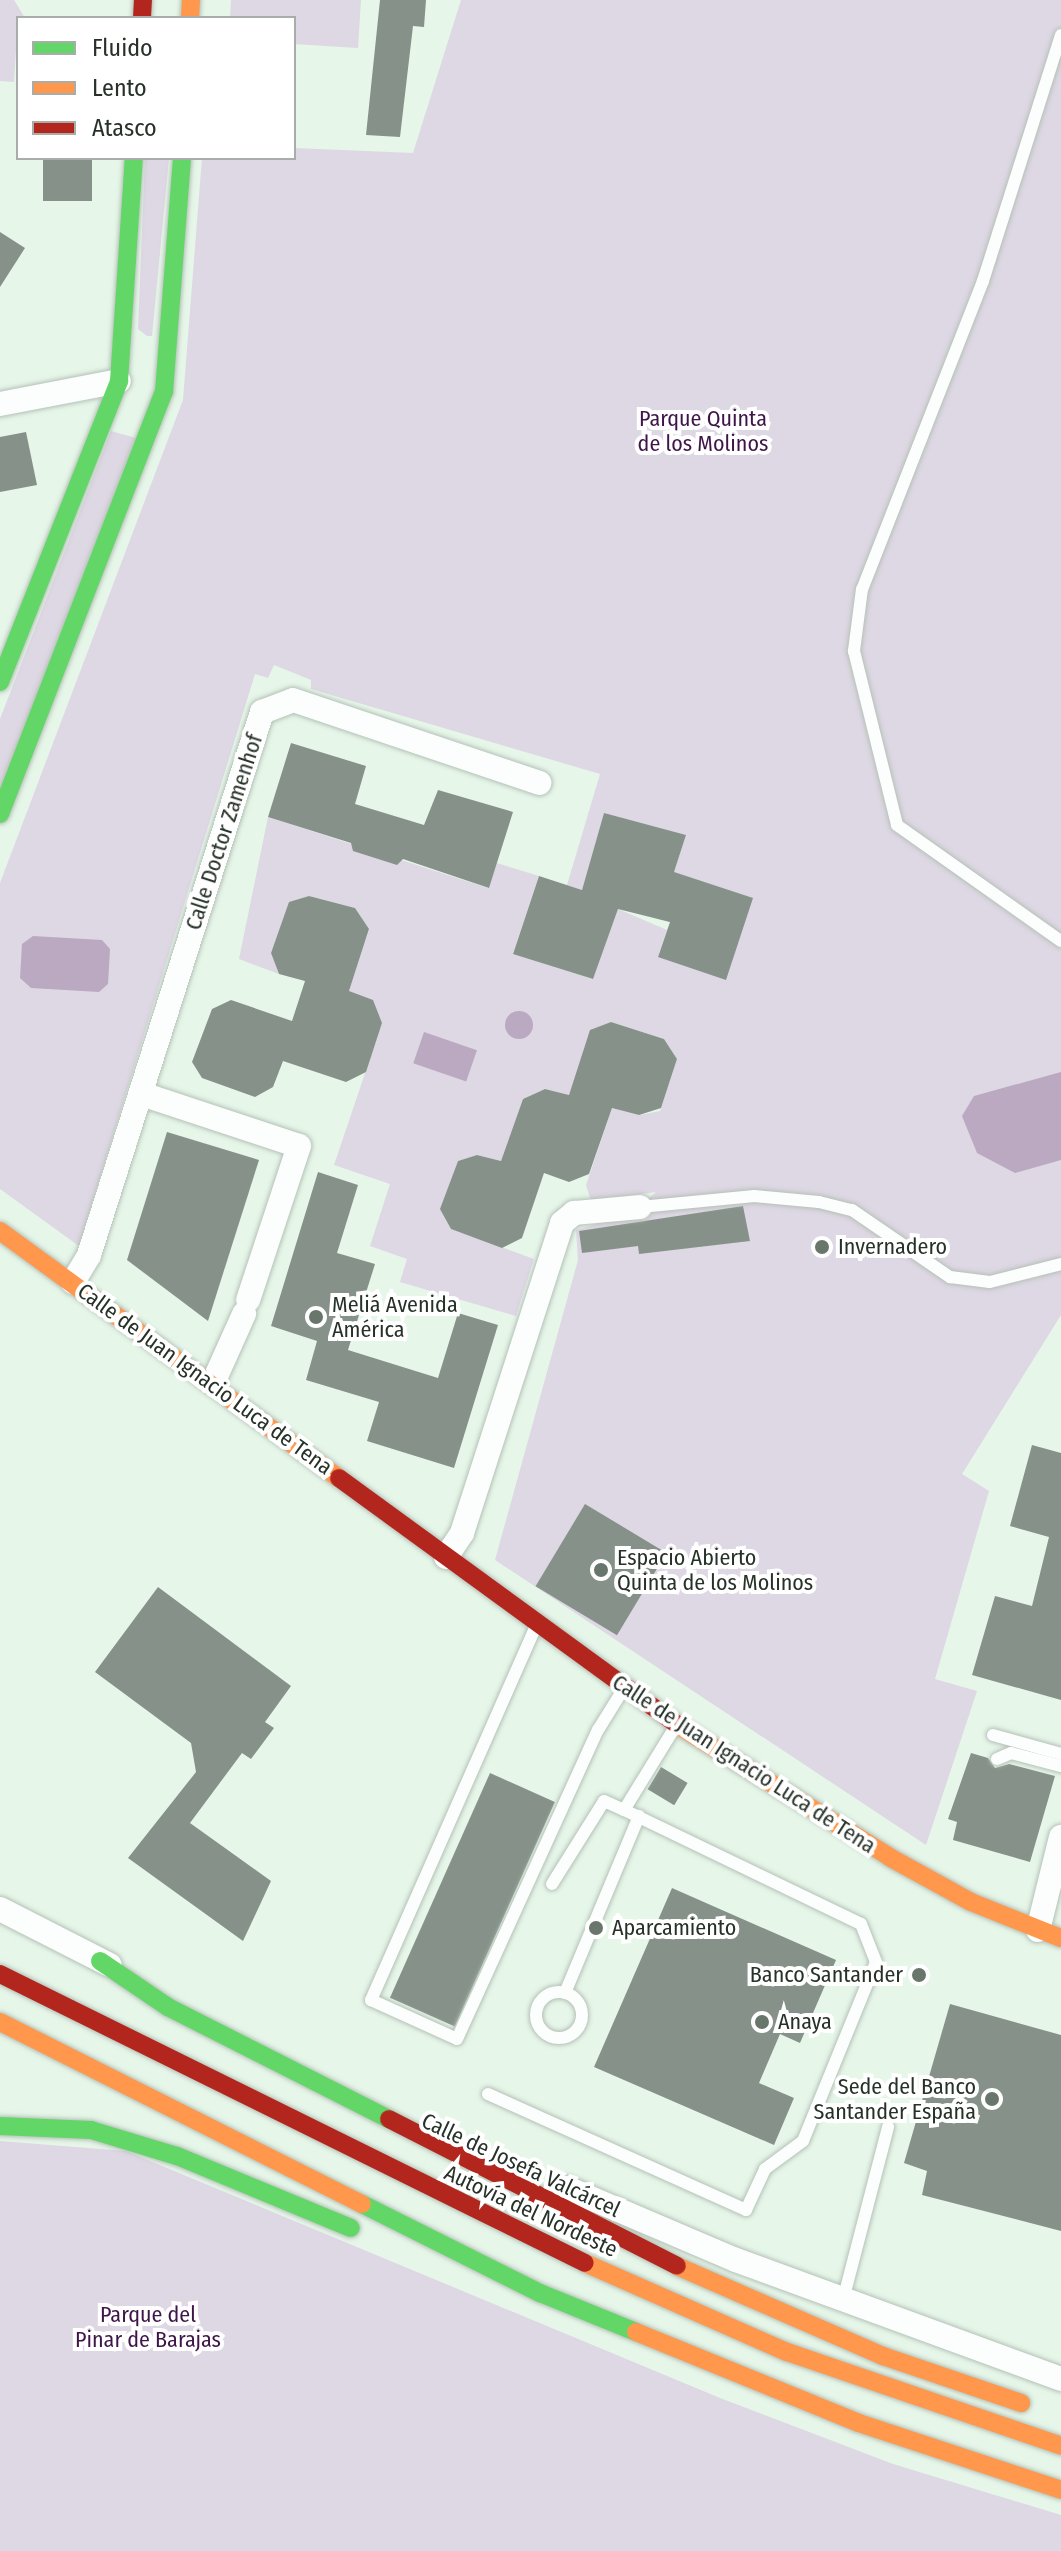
<!DOCTYPE html>
<meta charset="utf-8">
<style>
body{margin:0}
#map{position:relative;width:1061px;height:2551px;overflow:hidden;background:#e6f6e9;font-family:"Fira Sans Condensed",sans-serif}
div>[style]{position:absolute}
.green>*{inset:0;background:#ded7e4}
.water>*{inset:0;background:#bba9c2;transform-origin:0 0}
.round{border-radius:50%}
.building>*{inset:0;background:#869289;transform-origin:0 0}
.roads{filter:drop-shadow(0 0 2px #b5c1b7) drop-shadow(0 0 2px #b5c1b7)}
.lane>*{height:12px;margin:-6px;padding:0 6px;transform-origin:6px;border-radius:6px;background:#fbfefc}
.lane>.ring{margin:-6px;padding:0;box-sizing:content-box;background:none;border:12px solid #fbfefc;border-radius:50%}
.street>*{height:24px;margin:-12px;padding:0 12px;transform-origin:12px;border-radius:12px;background:#fbfefc}
.fast>*{height:18px;margin:-9px;padding:0 9px;transform-origin:9px;border-radius:9px;background:#63d668}
.slow>*{height:18px;margin:-9px;padding:0 9px;transform-origin:9px;border-radius:9px;background:#ff974d}
.jam>*{height:18px;margin:-9px;padding:0 9px;transform-origin:9px;border-radius:9px;background:#b3261e}
.dots>*{width:22px;height:22px;translate:-50% -50%;box-sizing:border-box;border:4px solid #fff;border-radius:50%}
span{translate:-50% -50%;white-space:nowrap;text-align:center;line-height:1.15;-webkit-text-stroke:8px #fff;paint-order:stroke}
.park-label{font-size:22px;color:#3f1549}
.street-label{font-size:22px;color:#263128}
.poi-label{font-size:22px;color:#263128}
.left{translate:0 -50%;text-align:left}
.right{translate:-100% -50%;text-align:right}
.legend{position:absolute;left:16px;top:16px;width:280px;height:144px;box-sizing:border-box;background:#fff;border:2px solid #a8ada9;margin:0;padding:10px 14px;list-style:none;font-size:24px;color:#263128}
.legend li{display:flex;align-items:center;gap:16px;height:40px}
.legend b{width:40px;border:2px solid #a8ada9}
</style>
<div id="map">
<div class="green">
<i style="clip-path:polygon(0 0,14px 0,25px 18px,18px 18px,14px 82px,0 81px)"></i>
<i style="clip-path:polygon(231px 0,361px 0,358px 48px,294px 44px,294px 18px,230px 18px)"></i>
<i style="clip-path:polygon(461px 0,1061px 0,1061px 1315px,962px 1474px,989px 1491px,935px 1679px,977px 1691px,926px 1845px,495px 1560px,578px 1260px,576px 1230px,630px 1214px,656px 1192px,591px 1201px,586px 1185px,612px 1108px,639px 1115px,660px 1111px,677px 1059px,664px 1039px,611px 1022px,591px 1030px,569px 1095px,545px 1089px,523px 1099px,501px 1161px,477px 1155px,458px 1161px,441px 1208px,451px 1229px,534px 1259px,516px 1316px,400px 1282px,407px 1259px,370px 1246px,390px 1184px,334px 1165px,382px 1023px,349px 991px,369px 930px,355px 908px,309px 896px,290px 902px,271px 953px,279px 974px,239px 959px,268px 817px,488px 888px,497px 863px,539px 876px,513px 953px,592px 979px,618px 909px,667px 930px,658px 956px,726px 979px,685px 876px,669px 922px,658px 919px,686px 835px,604px 814px,582px 890px,567px 885px,600px 774px,311px 689px,311px 680px,274px 665px,268px 678px,255px 674px,79px 1246px,0 1189px,0 883px,183px 400px,202px 158px,294px 158px,294px 148px,413px 153px)"></i>
<i style="clip-path:polygon(145px 158px,169px 158px,152px 336px,147px 336px,138px 329px)"></i>
<i style="clip-path:polygon(111px 431px,136px 438px,0 791px,0 719px)"></i>
<i style="clip-path:polygon(0 2141px,126px 2151px,720px 2398px,893px 2464px,1061px 2515px,1061px 2551px,0 2551px)"></i>
</div>
<div class="water">
<i style="clip-path:polygon(33px 936px,102px 940px,110px 949px,108px 984px,99px 992px,31px 988px,20px 978px,22px 944px)"></i>
<i class="round" style="left:505px;top:1011px;width:28px;height:28px"></i>
<i style="left:424px;top:1032px;width:56px;height:33px;rotate:19deg"></i>
<i style="clip-path:polygon(1061px 1072px,1061px 1160px,1015px 1173px,977px 1153px,962px 1116px,974px 1096px)"></i>
</div>
<div class="building">
<i style="clip-path:polygon(380px 0,426px 0,424px 27px,413px 26px,400px 137px,366px 135px)"></i>
<i style="left:43px;top:158px;width:49px;height:43px"></i>
<i style="clip-path:polygon(0 232px,25px 248px,0 287px)"></i>
<i style="clip-path:polygon(26px 432px,37px 485px,0 492px,0 437px)"></i>
<i style="clip-path:polygon(291px 743px,366px 766px,355px 804px,424px 825px,438px 790px,513px 812px,489px 888px,403px 859px,397px 865px,353px 851px,351px 843px,268px 817px)"></i>
<i style="clip-path:polygon(604px 813px,686px 835px,674px 872px,753px 898px,726px 980px,658px 957px,670px 922px,618px 909px,593px 979px,513px 954px,539px 876px,582px 890px)"></i>
<i style="clip-path:polygon(309px 896px,355px 908px,369px 929px,349px 991px,373px 1000px,382px 1023px,366px 1072px,346px 1082px,283px 1061px,273px 1087px,255px 1097px,202px 1078px,192px 1062px,212px 1009px,231px 1000px,292px 1021px,305px 981px,279px 974px,271px 953px,289px 902px)"></i>
<i style="clip-path:polygon(611px 1022px,664px 1039px,677px 1059px,661px 1108px,639px 1115px,612px 1108px,589px 1174px,569px 1182px,544px 1173px,522px 1238px,502px 1248px,451px 1229px,440px 1209px,458px 1161px,477px 1155px,501px 1161px,523px 1099px,545px 1089px,569px 1095px,590px 1030px)"></i>
<i style="clip-path:polygon(167px 1132px,259px 1160px,208px 1321px,127px 1260px)"></i>
<i style="clip-path:polygon(318px 1172px,358px 1185px,337px 1253px,375px 1264px,348px 1350px,438px 1378px,458px 1313px,498px 1325px,454px 1468px,367px 1441px,379px 1402px,306px 1380px,317px 1341px,271px 1326px)"></i>
<i style="clip-path:polygon(743px 1206px,750px 1241px,639px 1254px,638px 1246px,582px 1253px,579px 1231px)"></i>
<i style="clip-path:polygon(1032px 1445px,1061px 1453px,1061px 1700px,972px 1675px,995px 1596px,1032px 1606px,1049px 1537px,1010px 1526px)"></i>
<i style="left:585px;top:1504px;width:95px;height:96px;rotate:31deg"></i>
<i style="clip-path:polygon(158px 1587px,291px 1686px,265px 1722px,274px 1728px,251px 1759px,242px 1753px,190px 1823px,271px 1881px,243px 1941px,128px 1858px,196px 1772px,191px 1743px,95px 1672px)"></i>
<i style="clip-path:polygon(971px 1753px,988px 1758px,995px 1768px,1009px 1764px,1055px 1776px,1030px 1862px,953px 1840px,957px 1822px,948px 1819px)"></i>
<i style="left:661px;top:1767px;width:31px;height:26px;rotate:31deg"></i>
<i style="left:490px;top:1773px;width:71px;height:246px;rotate:24deg"></i>
<i style="clip-path:polygon(672px 1888px,836px 1960px,800px 2043px,780px 2034px,759px 2083px,794px 2098px,774px 2145px,594px 2067px)"></i>
<i style="clip-path:polygon(950px 2004px,1061px 2035px,1061px 2231px,922px 2195px,927px 2171px,904px 2163px)"></i>
</div>
<div class="roads">
<div class="lane">
<i style="left:1061px;top:35px;width:258px;rotate:107.6deg"></i>
<i style="left:983px;top:281px;width:331px;rotate:111.4deg"></i>
<i style="left:862px;top:589px;width:63px;rotate:97.4deg"></i>
<i style="left:854px;top:651px;width:179px;rotate:76.1deg"></i>
<i style="left:897px;top:825px;width:201px;rotate:35.3deg"></i>
<i style="left:640px;top:1207px;width:115px;rotate:-5.5deg"></i>
<i style="left:754px;top:1196px;width:65px;rotate:5.3deg"></i>
<i style="left:819px;top:1202px;width:34px;rotate:14deg"></i>
<i style="left:852px;top:1210px;width:119px;rotate:34.4deg"></i>
<i style="left:950px;top:1277px;width:40px;rotate:7.1deg"></i>
<i style="left:990px;top:1282px;width:73px;rotate:-14.2deg"></i>
<i style="left:536px;top:1626px;width:409px;rotate:113.8deg"></i>
<i style="left:371px;top:2000px;width:94px;rotate:24.4deg"></i>
<i style="left:457px;top:2039px;width:340px;rotate:-65.5deg"></i>
<i style="left:598px;top:1730px;width:49px;rotate:-58.2deg"></i>
<i style="left:993px;top:1735px;width:71px;rotate:15.6deg"></i>
<i style="left:997px;top:1759px;width:15px;rotate:-23deg"></i>
<i style="left:1011px;top:1753px;width:52px;rotate:14.6deg"></i>
<i style="left:552px;top:1884px;width:98px;rotate:-57.9deg"></i>
<i style="left:604px;top:1801px;width:22px;rotate:24deg"></i>
<i style="left:624px;top:1810px;width:97px;rotate:-58.4deg"></i>
<i class="ring" style="left:536px;top:1992px;width:34px;height:34px"></i>
<i style="left:565px;top:1993px;width:192px;rotate:-67.3deg"></i>
<i style="left:488px;top:2094px;width:283px;rotate:24.2deg"></i>
<i style="left:746px;top:2210px;width:45px;rotate:-65.1deg"></i>
<i style="left:765px;top:2169px;width:47px;rotate:-36.4deg"></i>
<i style="left:803px;top:2141px;width:193px;rotate:-67.8deg"></i>
<i style="left:876px;top:1962px;width:41px;rotate:-111.5deg"></i>
<i style="left:861px;top:1924px;width:263px;rotate:-154.3deg"></i>
<i style="left:843px;top:2300px;width:179px;rotate:-75.4deg"></i>
</div>
<div class="street">
<i style="left:0;top:404px;width:121px;rotate:-10.9deg"></i>
<i style="left:142px;top:1094px;width:165px;rotate:18.3deg"></i>
<i style="left:299px;top:1146px;width:162px;rotate:108.3deg"></i>
<i style="left:73px;top:1282px;width:31px;rotate:-59deg"></i>
<i style="left:89px;top:1255px;width:570px;rotate:-72.33deg"></i>
<i style="left:262px;top:712px;width:33px;rotate:-21deg"></i>
<i style="left:293px;top:700px;width:260px;rotate:18.6deg"></i>
<i style="left:213px;top:1383px;width:76px;rotate:-65.8deg"></i>
<i style="left:446px;top:1557px;width:29px;rotate:-56deg"></i>
<i style="left:462px;top:1533px;width:326px;rotate:-72.1deg"></i>
<i style="left:562px;top:1223px;width:16px;rotate:-40deg"></i>
<i style="left:574px;top:1213px;width:66px;rotate:-5.2deg"></i>
<i style="left:0;top:1909px;width:123px;rotate:27deg"></i>
<i style="left:1038px;top:1930px;width:96px;rotate:-76.1deg"></i>
<i style="left:567px;top:2188px;width:184px;rotate:23.1deg"></i>
<i style="left:736px;top:2260px;width:346px;rotate:20.1deg"></i>
</div>
<div class="fast">
<i style="left:0;top:682px;width:324px;rotate:-68.4deg"></i>
<i style="left:119px;top:381px;width:224px;rotate:-86.2deg"></i>
<i style="left:0;top:814px;width:453px;rotate:-68.8deg"></i>
<i style="left:164px;top:392px;width:235px;rotate:-85.6deg"></i>
<i style="left:100px;top:1961px;width:82px;rotate:34.1deg"></i>
<i style="left:168px;top:2007px;width:248px;rotate:26.9deg"></i>
<i style="left:0;top:2126px;width:91px;rotate:2.5deg"></i>
<i style="left:91px;top:2130px;width:90px;rotate:16.8deg"></i>
<i style="left:177px;top:2156px;width:188px;rotate:22.5deg"></i>
<i style="left:362px;top:2204px;width:199px;rotate:26.6deg"></i>
<i style="left:540px;top:2293px;width:104px;rotate:22.1deg"></i>
</div>
<div class="slow">
<i style="left:190px;top:18px;width:18px;rotate:-87deg"></i>
<i style="left:0;top:1231px;width:419px;rotate:36.1deg"></i>
<i style="left:676px;top:1724px;width:253px;rotate:31.9deg"></i>
<i style="left:891px;top:1858px;width:91px;rotate:28.8deg"></i>
<i style="left:971px;top:1902px;width:97px;rotate:21.8deg"></i>
<i style="left:0;top:2022px;width:405px;rotate:26.7deg"></i>
<i style="left:585px;top:2263px;width:221px;rotate:23.8deg"></i>
<i style="left:787px;top:2352px;width:290px;rotate:18.9deg"></i>
<i style="left:677px;top:2266px;width:225px;rotate:23.6deg"></i>
<i style="left:883px;top:2356px;width:146px;rotate:18.8deg"></i>
<i style="left:636px;top:2332px;width:241px;rotate:22.2deg"></i>
<i style="left:859px;top:2423px;width:213px;rotate:18.3deg"></i>
</div>
<div class="jam">
<i style="left:142px;top:18px;width:18px;rotate:-87deg"></i>
<i style="left:339px;top:1478px;width:417px;rotate:36.1deg"></i>
<i style="left:0;top:1974px;width:652px;rotate:26.29deg"></i>
<i style="left:389px;top:2119px;width:323px;rotate:27deg"></i>
</div>
</div>
<div class="dots">
<i style="left:822px;top:1247px;background:#69766c"></i>
<i style="left:316px;top:1317px;background:#69766c"></i>
<i style="left:601px;top:1570px;background:#69766c"></i>
<i style="left:596px;top:1928px;background:#69766c"></i>
<i style="left:919px;top:1975px;background:#69766c"></i>
<i style="left:762px;top:2022px;background:#69766c"></i>
<i style="left:992px;top:2099px;background:#69766c"></i>
</div>
<div class="park-label">
<span style="left:703px;top:431px">Parque Quinta<br>de los Molinos</span>
<span style="left:148px;top:2327px">Parque del<br>Pinar de Barajas</span>
</div>
<div class="street-label">
<span style="left:224px;top:832px;rotate:-72deg">Calle Doctor Zamenhof</span>
<span style="left:205px;top:1379px;rotate:36deg">Calle de Juan Ignacio Luca de Tena</span>
<span style="left:744px;top:1764px;rotate:33deg">Calle de Juan Ignacio Luca de Tena</span>
<span style="left:521px;top:2165px;rotate:25deg">Calle de Josefa Valcárcel</span>
<span style="left:531px;top:2211px;rotate:25deg">Autovía del Nordeste</span>
</div>
<div class="poi-label">
<span class="left" style="left:838px;top:1247px">Invernadero</span>
<span class="left" style="left:332px;top:1317px">Meliá Avenida<br>América</span>
<span class="left" style="left:617px;top:1570px">Espacio Abierto<br>Quinta de los Molinos</span>
<span class="left" style="left:612px;top:1928px">Aparcamiento</span>
<span class="right" style="left:903px;top:1975px">Banco Santander</span>
<span class="left" style="left:778px;top:2022px">Anaya</span>
<span class="right" style="left:976px;top:2099px">Sede del Banco<br>Santander España</span>
</div>
<ul class="legend">
<li><b style="height:10px;background:#63d668"></b>Fluido</li>
<li><b style="height:10px;background:#ff974d"></b>Lento</li>
<li><b style="height:10px;background:#b3261e"></b>Atasco</li>
</ul>
</div>
